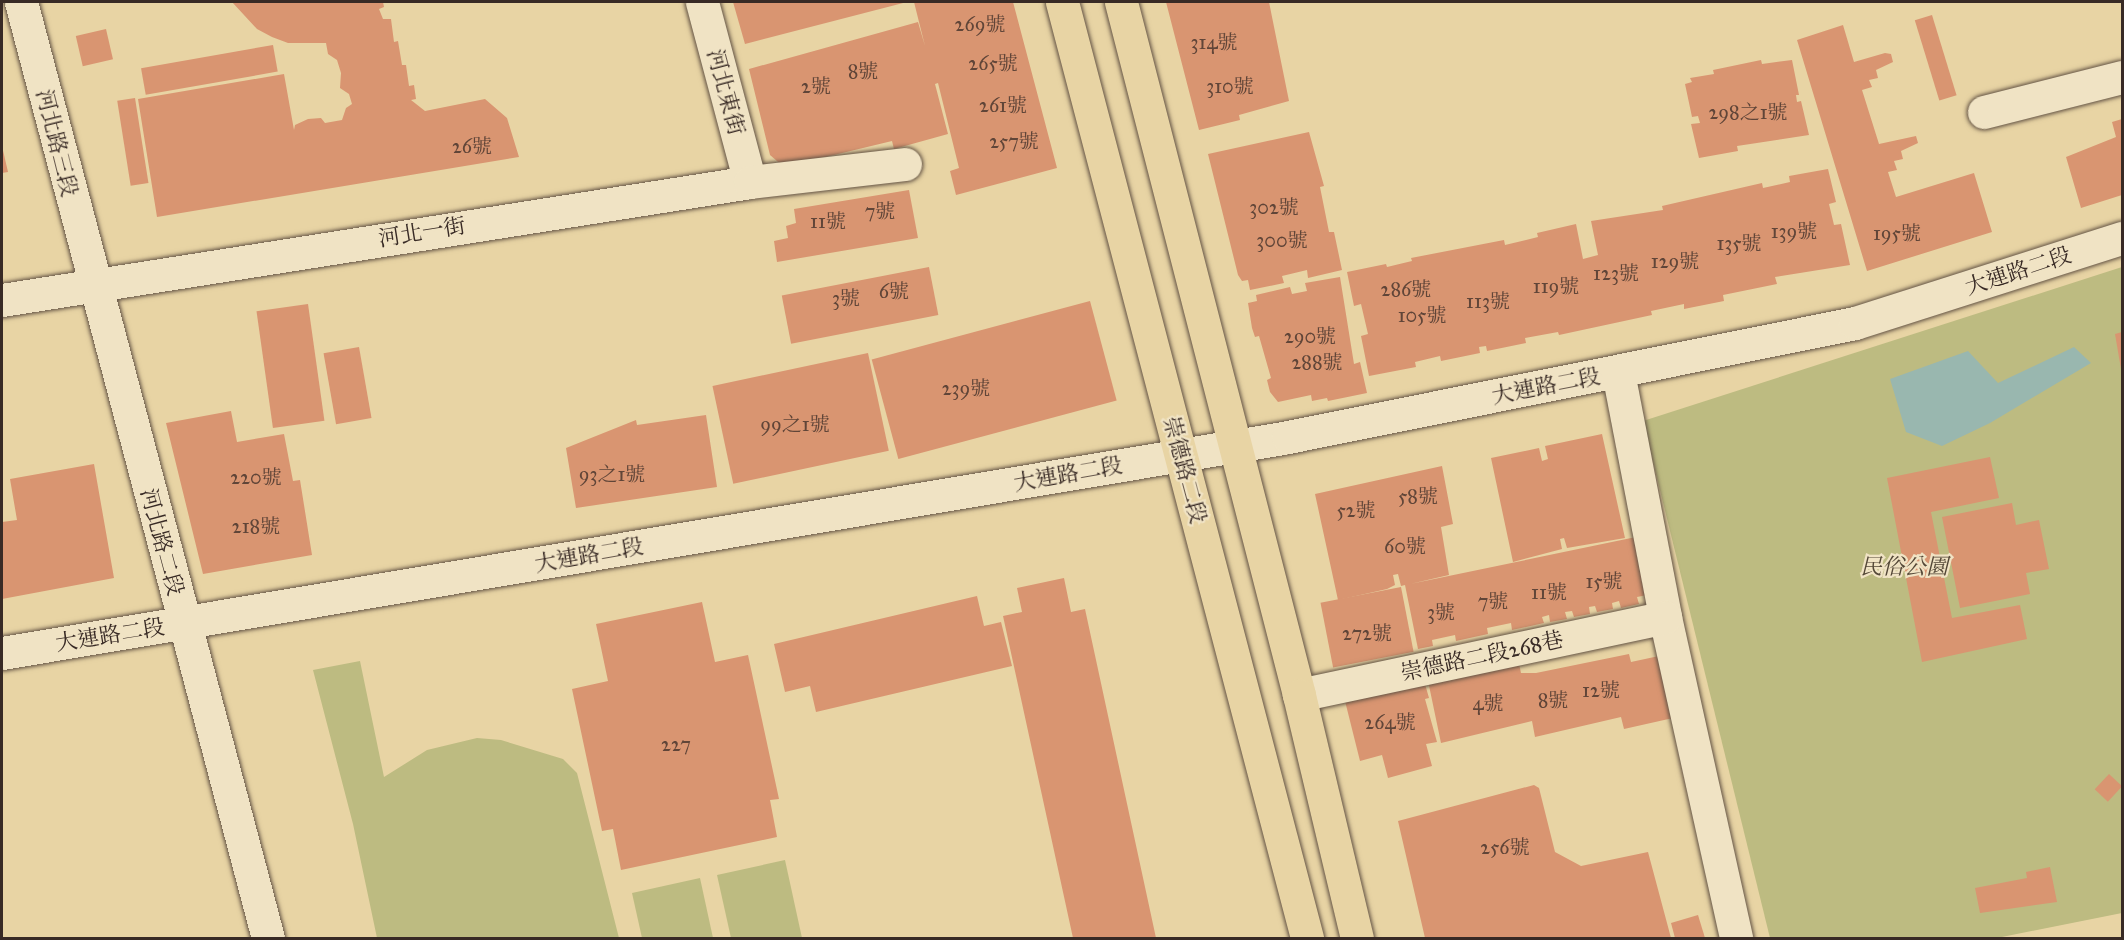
<!DOCTYPE html>
<meta charset="utf-8">
<style>
body{margin:0}
#map{position:relative;width:2124px;height:940px;overflow:hidden;background:#e8d4a4;font-family:"IM FELL Great Primer","Noto Serif TC",serif}
div>[style]{position:absolute}
.green>*{inset:0;background:#bdbb81}
.water>*{inset:0;background:#99b7af}
.building>*{inset:0;background:#d99571;transform-origin:0 0}
.roads{filter:drop-shadow(0 0 2px #645445) drop-shadow(0 0 2px #645445)}
.minor>*{height:33px;margin:-16.5px;padding:0 16.5px;transform-origin:16.5px;border-radius:16.5px;background:#f0e3c4}
.major>*{height:33px;margin:-16.5px;padding:0 16.5px;transform-origin:16.5px;border-radius:16.5px;background:#e8d4a4}
span{translate:-50% -50%;white-space:nowrap;text-align:center;line-height:1.15;-webkit-text-stroke:4.5px #f0e3c4;paint-order:stroke}
.number-label{font-size:20px;color:#604538}
.number-label span{-webkit-text-stroke-width:0}
.street-label{font-size:22px;color:#382a25}
.park-label{font-size:22px;color:#534737;font-style:italic}
.frame{position:absolute;inset:0;border:3px solid #382a25;pointer-events:none}
</style>
<div id="map">
<div class="green">
<i style="clip-path:polygon(2122px 267px,2122px 913px,1997px 938px,1770px 938px,1643px 421px)"></i>
<i style="clip-path:polygon(360px 661px,384px 777px,427px 750px,477px 738px,501px 740px,563px 759px,577px 773px,619px 938px,377px 938px,353px 824px,313px 670px)"></i>
<i style="clip-path:polygon(785px 860px,802px 938px,731px 938px,717px 875px)"></i>
<i style="clip-path:polygon(700px 878px,713px 938px,642px 938px,632px 893px)"></i>
</div>
<div class="water">
<i style="clip-path:polygon(2074px 347px,2091px 363px,1990px 423px,1942px 446px,1906px 432px,1890px 379px,1968px 351px,1998px 383px)"></i>
</div>
<div class="building">
<i style="clip-path:polygon(232px 2px,383px 2px,384px 7px,379px 9px,383px 19px,391px 19px,394px 42px,398px 41px,402px 65px,406px 65px,409px 86px,414px 85px,416px 99px,411px 100px,425px 111px,485px 99px,507px 118px,519px 157px,157px 217px,138px 99px,284px 74px,294px 130px,295px 125px,308px 119px,321px 118px,325px 123px,342px 120px,346px 108px,352px 104px,349px 94px,340px 88px,341px 73px,337px 60px,328px 54px,326px 43px,288px 43px,272px 37px,257px 29px)"></i>
<i style="clip-path:polygon(733px 2px,907px 2px,745px 44px)"></i>
<i style="clip-path:polygon(914px 2px,1013px 2px,1057px 168px,956px 195px,950px 171px,959px 168px,938px 83px,935px 84px,948px 134px,894px 149px,892px 141px,784px 167px,770px 155px,749px 69px,918px 22px,925px 46px)"></i>
<i style="clip-path:polygon(1166px 2px,1269px 2px,1289px 101px,1239px 115px,1240px 120px,1199px 130px)"></i>
<i style="left:1932px;top:15px;width:84px;height:18px;rotate:73deg"></i>
<i style="clip-path:polygon(1843px 25px,1854px 62px,1885px 53px,1891px 54px,1893px 62px,1876px 70px,1878px 78px,1869px 80px,1872px 87px,1862px 90px,1879px 144px,1916px 136px,1918px 143px,1901px 151px,1903px 159px,1894px 161px,1897px 170px,1888px 172px,1896px 197px,1974px 173px,1992px 232px,1867px 271px,1797px 40px)"></i>
<i style="left:106px;top:29px;width:31px;height:31px;rotate:77deg"></i>
<i style="left:273px;top:45px;width:27px;height:134px;rotate:80deg"></i>
<i style="clip-path:polygon(1761px 60px,1762px 64px,1792px 60px,1799px 95px,1796px 95px,1797px 102px,1801px 101px,1809px 135px,1737px 146px,1738px 151px,1699px 158px,1691px 124px,1700px 123px,1698px 116px,1692px 117px,1685px 84px,1692px 82px,1690px 78px,1714px 74px,1713px 70px)"></i>
<i style="left:135px;top:98px;width:86px;height:18px;rotate:81deg"></i>
<i style="clip-path:polygon(2122px 119px,2122px 195px,2081px 208px,2066px 157px,2116px 137px,2112px 122px)"></i>
<i style="clip-path:polygon(1309px 132px,1324px 186px,1320px 187px,1329px 232px,1334px 232px,1342px 270px,1308px 278px,1307px 270px,1282px 276px,1284px 283px,1250px 290px,1248px 280px,1242px 281px,1238px 275px,1208px 154px)"></i>
<i style="clip-path:polygon(2px 146px,8px 172px,2px 173px)"></i>
<i style="clip-path:polygon(1828px 169px,1836px 202px,1829px 204px,1834px 225px,1841px 224px,1850px 265px,1775px 277px,1777px 284px,1723px 295px,1724px 301px,1684px 309px,1684px 304px,1651px 311px,1652px 315px,1559px 335px,1558px 332px,1525px 338px,1526px 343px,1487px 351px,1486px 346px,1479px 347px,1480px 353px,1441px 361px,1440px 356px,1415px 362px,1416px 367px,1369px 376px,1361px 336px,1368px 334px,1361px 304px,1354px 306px,1347px 272px,1386px 264px,1387px 267px,1412px 261px,1411px 258px,1504px 240px,1505px 245px,1538px 237px,1537px 233px,1576px 224px,1583px 259px,1598px 255px,1591px 221px,1663px 210px,1662px 206px,1762px 183px,1763px 188px,1790px 182px,1789px 176px)"></i>
<i style="clip-path:polygon(909px 190px,918px 238px,777px 262px,774px 241px,788px 238px,786px 226px,796px 223px,794px 209px)"></i>
<i style="left:929px;top:267px;width:49px;height:150px;rotate:79deg"></i>
<i style="clip-path:polygon(1340px 277px,1354px 364px,1360px 362px,1367px 393px,1328px 401px,1327px 398px,1312px 401px,1311px 395px,1278px 402px,1270px 392px,1267px 380px,1271px 378px,1259px 336px,1255px 337px,1252px 328px,1248px 303px,1257px 301px,1256px 295px,1290px 287px,1292px 294px,1307px 291px,1305px 283px)"></i>
<i style="left:1090px;top:301px;width:103px;height:226px;rotate:75deg"></i>
<i style="left:308px;top:304px;width:118px;height:52px;rotate:82deg"></i>
<i style="clip-path:polygon(2122px 332px,2122px 369px,2121px 369px,2115px 334px)"></i>
<i style="left:359px;top:347px;width:72px;height:36px;rotate:80deg"></i>
<i style="left:868px;top:353px;width:100px;height:159px;rotate:78deg"></i>
<i style="clip-path:polygon(231px 411px,237px 442px,284px 434px,293px 481px,300px 480px,312px 555px,203px 574px,166px 423px)"></i>
<i style="clip-path:polygon(706px 415px,717px 487px,576px 508px,566px 448px,636px 420px,637px 425px)"></i>
<i style="clip-path:polygon(1602px 434px,1625px 538px,1567px 548px,1564px 538px,1560px 539px,1562px 549px,1513px 562px,1491px 458px,1539px 448px,1542px 461px,1548px 459px,1545px 446px)"></i>
<i style="clip-path:polygon(1990px 457px,1999px 498px,1931px 512px,1952px 618px,2020px 605px,2027px 639px,1922px 662px,1887px 478px)"></i>
<i style="clip-path:polygon(94px 464px,114px 578px,2px 599px,2px 522px,17px 520px,10px 479px)"></i>
<i style="clip-path:polygon(1442px 466px,1453px 524px,1441px 527px,1449px 575px,1410px 584px,1636px 537px,1647px 595px,1637px 597px,1639px 604px,1621px 608px,1619px 601px,1612px 603px,1613px 609px,1597px 612px,1595px 606px,1589px 607px,1590px 614px,1574px 617px,1572px 611px,1565px 612px,1567px 619px,1550px 622px,1549px 615px,1542px 617px,1544px 623px,1512px 630px,1511px 623px,1487px 628px,1488px 634px,1456px 641px,1455px 635px,1432px 640px,1433px 646px,1418px 649px,1405px 585px,1401px 586px,1398px 574px,1393px 575px,1395px 585px,1387px 589px,1338px 600px,1315px 494px)"></i>
<i style="clip-path:polygon(2012px 503px,2016px 525px,2039px 520px,2049px 569px,2026px 573px,2030px 594px,1960px 608px,1942px 517px)"></i>
<i style="clip-path:polygon(1064px 578px,1071px 612px,1085px 609px,1156px 938px,1073px 938px,1003px 616px,1022px 612px,1017px 588px)"></i>
<i style="left:1401px;top:587px;width:66px;height:82px;rotate:79deg"></i>
<i style="clip-path:polygon(977px 596px,984px 626px,1001px 622px,1012px 666px,816px 712px,810px 686px,785px 692px,774px 644px)"></i>
<i style="clip-path:polygon(702px 602px,715px 662px,748px 655px,779px 799px,770px 800px,777px 837px,621px 870px,613px 829px,602px 831px,572px 689px,608px 681px,596px 624px)"></i>
<i style="clip-path:polygon(1629px 654px,1631px 662px,1659px 656px,1673px 718px,1624px 729px,1621px 717px,1535px 737px,1532px 721px,1441px 743px,1427px 676px,1518px 659px,1521px 673px,1536px 673px)"></i>
<i style="clip-path:polygon(1423px 677px,1429px 698px,1425px 699px,1437px 742px,1426px 744px,1432px 766px,1388px 778px,1382px 755px,1360px 761px,1344px 697px)"></i>
<i style="left:2109px;top:774px;width:18px;height:21px;rotate:43deg"></i>
<i style="clip-path:polygon(1534px 785px,1539px 788px,1555px 852px,1581px 866px,1648px 852px,1671px 938px,1425px 938px,1398px 821px)"></i>
<i style="clip-path:polygon(2050px 867px,2057px 902px,1980px 913px,1975px 888px,2027px 878px,2026px 872px)"></i>
<i style="clip-path:polygon(1698px 915px,1705px 938px,1675px 938px,1671px 923px)"></i>
</div>
<div class="roads">
<div class="minor">
<i style="left:21px;top:2px;width:968px;rotate:75.22deg"></i>
<i style="left:702px;top:2px;width:186px;rotate:75.1deg"></i>
<i style="left:1984px;top:112px;width:142px;rotate:-14.2deg"></i>
<i style="left:2px;top:300px;width:757px;rotate:-8.96deg"></i>
<i style="left:750px;top:182px;width:156px;rotate:-6.6deg"></i>
<i style="left:1618px;top:372px;width:249px;rotate:79.1deg"></i>
<i style="left:1665px;top:617px;width:329px;rotate:77.5deg"></i>
<i style="left:2px;top:653px;width:1304px;rotate:-9.53deg"></i>
<i style="left:1288px;top:437px;width:578px;rotate:-11.37deg"></i>
<i style="left:1855px;top:323px;width:280px;rotate:-17.7deg"></i>
<i style="left:1299px;top:695px;width:374px;rotate:-12deg"></i>
</div>
<div class="major">
<i style="left:1062px;top:2px;width:968px;rotate:75.33deg"></i>
<i style="left:1121px;top:2px;width:715px;rotate:75.59deg"></i>
<i style="left:1299px;top:695px;width:250px;rotate:76.6deg"></i>
</div>
</div>
<div class="number-label">
<span style="left:980px;top:24px">269號</span>
<span style="left:1214px;top:42px">314號</span>
<span style="left:993px;top:63px">265號</span>
<span style="left:863px;top:71px">8號</span>
<span style="left:816px;top:86px">2號</span>
<span style="left:1230px;top:86px">310號</span>
<span style="left:1003px;top:105px">261號</span>
<span style="left:1748px;top:112px">298之1號</span>
<span style="left:1014px;top:141px">257號</span>
<span style="left:472px;top:146px">26號</span>
<span style="left:1274px;top:207px">302號</span>
<span style="left:880px;top:211px">7號</span>
<span style="left:828px;top:221px">11號</span>
<span style="left:1794px;top:231px">139號</span>
<span style="left:1897px;top:233px">195號</span>
<span style="left:1282px;top:240px">300號</span>
<span style="left:1739px;top:243px">135號</span>
<span style="left:1675px;top:261px">129號</span>
<span style="left:1616px;top:273px">123號</span>
<span style="left:1556px;top:286px">119號</span>
<span style="left:1406px;top:289px">286號</span>
<span style="left:894px;top:291px">6號</span>
<span style="left:846px;top:298px">3號</span>
<span style="left:1488px;top:301px">113號</span>
<span style="left:1422px;top:315px">105號</span>
<span style="left:1310px;top:336px">290號</span>
<span style="left:1317px;top:362px">288號</span>
<span style="left:966px;top:388px">239號</span>
<span style="left:795px;top:424px">99之1號</span>
<span style="left:612px;top:474px">93之1號</span>
<span style="left:256px;top:477px">220號</span>
<span style="left:1418px;top:496px">58號</span>
<span style="left:1356px;top:510px">52號</span>
<span style="left:256px;top:526px">218號</span>
<span style="left:1405px;top:546px">60號</span>
<span style="left:1604px;top:581px">15號</span>
<span style="left:1549px;top:592px">11號</span>
<span style="left:1493px;top:601px">7號</span>
<span style="left:1441px;top:612px">3號</span>
<span style="left:1367px;top:633px">272號</span>
<span style="left:1601px;top:690px">12號</span>
<span style="left:1553px;top:700px">8號</span>
<span style="left:1488px;top:703px">4號</span>
<span style="left:1390px;top:722px">264號</span>
<span style="left:676px;top:744px">227</span>
<span style="left:1505px;top:847px">256號</span>
</div>
<div class="street-label">
<span style="left:726px;top:92px;rotate:75deg">河北東街</span>
<span style="left:57px;top:143px;rotate:76deg">河北路三段</span>
<span style="left:422px;top:232px;rotate:-9deg">河北一街</span>
<span style="left:2018px;top:271px;rotate:-18deg">大連路二段</span>
<span style="left:1546px;top:386px;rotate:-11deg">大連路二段</span>
<span style="left:1185px;top:470px;rotate:75deg">崇德路二段</span>
<span style="left:1068px;top:474px;rotate:-10deg">大連路二段</span>
<span style="left:162px;top:542px;rotate:75deg">河北路二段</span>
<span style="left:589px;top:555px;rotate:-10deg">大連路二段</span>
<span style="left:110px;top:635px;rotate:-9deg">大連路二段</span>
<span style="left:1482px;top:656px;rotate:-12deg">崇德路二段268巷</span>
</div>
<div class="park-label">
<span style="left:1904px;top:567px">民俗公園</span>
</div>
<div class="frame"></div>
</div>
